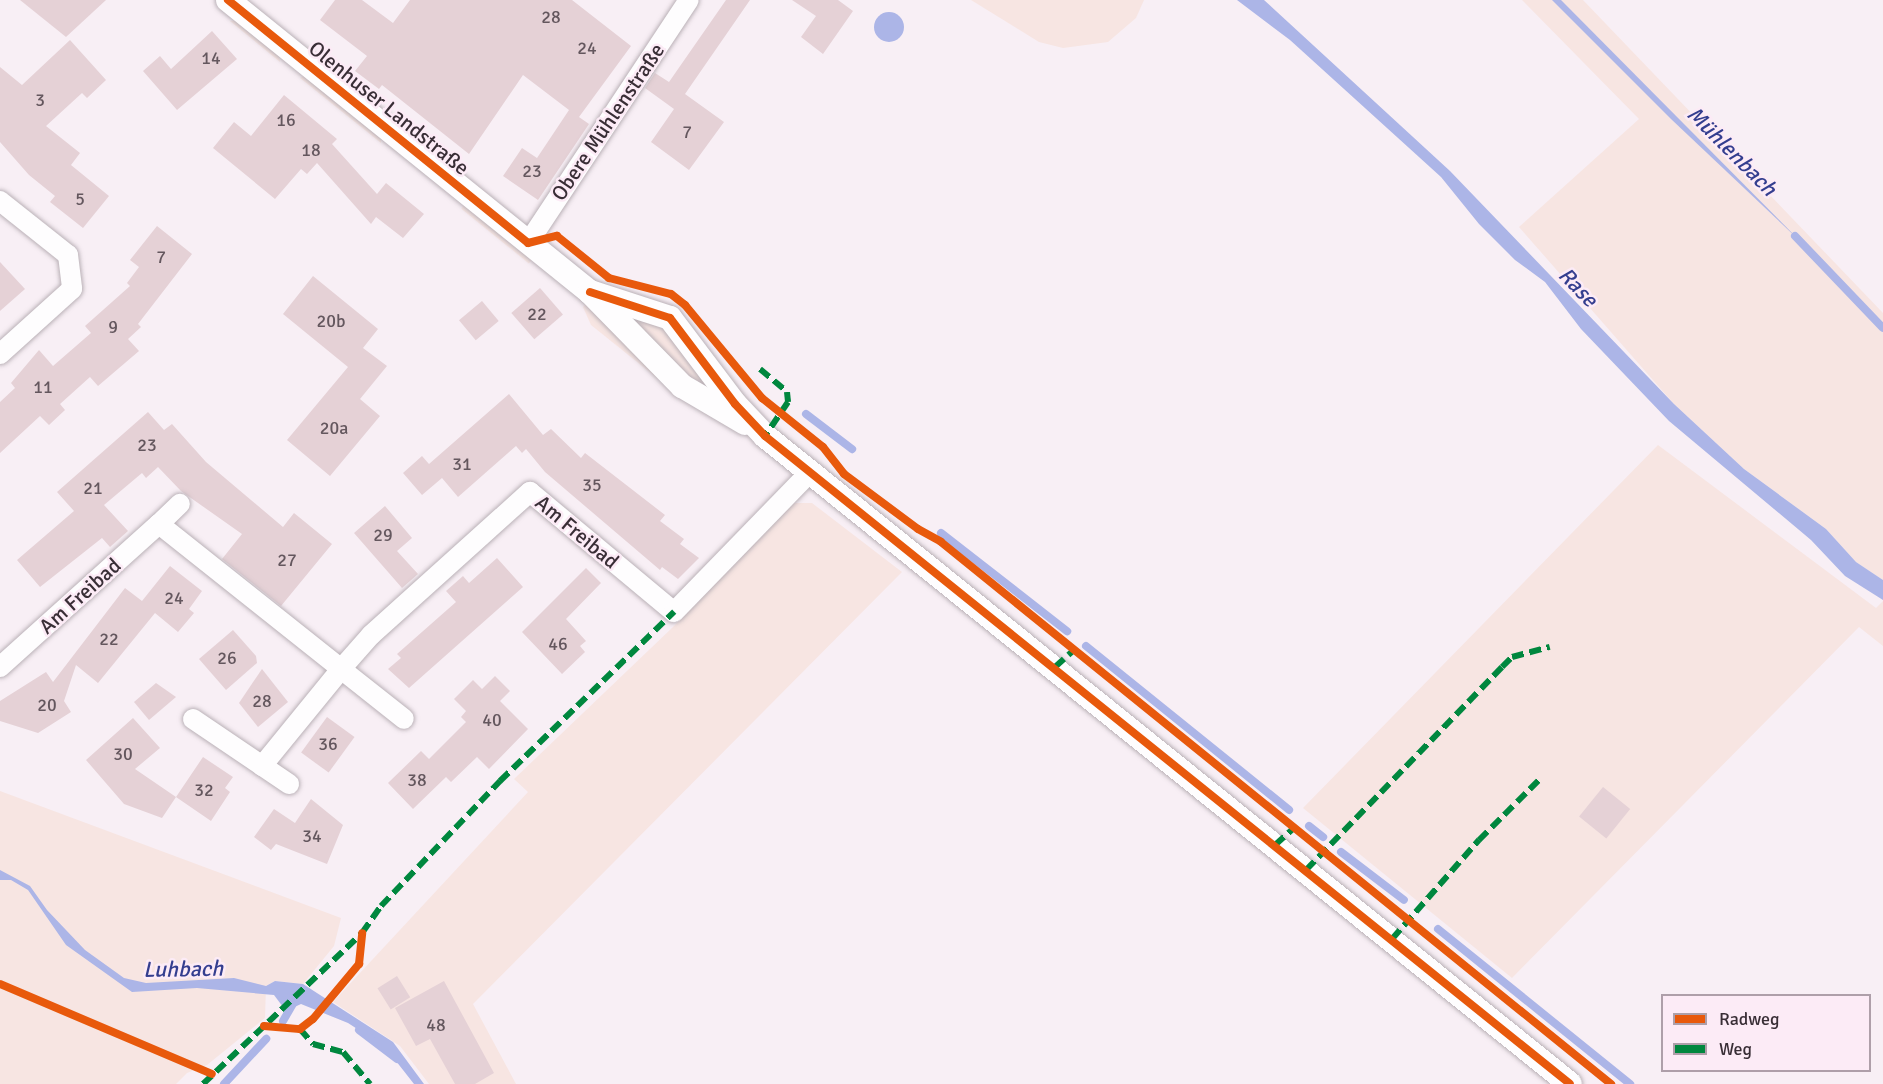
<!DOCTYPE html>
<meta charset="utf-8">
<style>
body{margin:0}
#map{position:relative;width:1883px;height:1084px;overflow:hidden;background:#f8eff5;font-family:Signika,sans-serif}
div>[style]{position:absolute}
.green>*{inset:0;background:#f7e5e2;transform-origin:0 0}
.water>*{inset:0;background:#acb5e7}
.round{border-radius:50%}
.stream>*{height:8px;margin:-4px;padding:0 4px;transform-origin:4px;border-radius:4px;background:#acb5e7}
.building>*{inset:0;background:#e5d1d6;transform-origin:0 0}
.roads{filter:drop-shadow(0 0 2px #bab1b7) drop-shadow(0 0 2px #bab1b7)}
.minor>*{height:20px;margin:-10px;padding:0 10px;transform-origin:10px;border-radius:10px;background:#fefdfe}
.tertiary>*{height:24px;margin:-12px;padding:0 12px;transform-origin:12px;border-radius:12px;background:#fefdfe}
.quiet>*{height:6px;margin-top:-3px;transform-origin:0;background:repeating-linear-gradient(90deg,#00873e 0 12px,transparent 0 18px)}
.cycleway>*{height:8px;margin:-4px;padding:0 4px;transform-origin:4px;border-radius:4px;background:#e8590c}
span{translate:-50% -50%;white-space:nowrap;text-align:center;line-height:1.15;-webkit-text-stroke:5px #fcebf6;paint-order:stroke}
.number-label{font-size:18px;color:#64575e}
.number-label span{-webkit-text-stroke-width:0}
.street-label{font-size:21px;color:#392e36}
.water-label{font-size:22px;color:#343e8f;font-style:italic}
.legend{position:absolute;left:1661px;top:994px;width:210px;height:78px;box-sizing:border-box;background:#fcebf6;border:2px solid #ae9fa9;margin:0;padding:8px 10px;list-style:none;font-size:18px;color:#392e36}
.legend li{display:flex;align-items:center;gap:12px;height:30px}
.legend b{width:30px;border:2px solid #ae9fa9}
</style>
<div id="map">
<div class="green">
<i style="clip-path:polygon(971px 0,1144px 0,1136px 18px,1108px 42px,1063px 48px,1039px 42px)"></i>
<i style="clip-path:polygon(1522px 0,1583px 0,1883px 313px,1883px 580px,1856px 562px,1826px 529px,1744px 469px,1674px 404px,1519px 227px,1639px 119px)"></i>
<i style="clip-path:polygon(230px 21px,238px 21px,279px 54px,280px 62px)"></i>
<i style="clip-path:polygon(306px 75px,381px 137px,381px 143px,300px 78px)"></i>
<i style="left:465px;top:204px;width:87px;height:6px;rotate:39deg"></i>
<i style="clip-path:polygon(588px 303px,672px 390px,591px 325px,583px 307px)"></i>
<i style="clip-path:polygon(632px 318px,664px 325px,715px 390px,711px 399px)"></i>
<i style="clip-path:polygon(1658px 445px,1876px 608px,1883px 601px,1883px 646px,1859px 627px,1512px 978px,1303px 808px)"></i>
<i style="clip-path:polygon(794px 503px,812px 503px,902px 572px,473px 1004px,516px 1084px,429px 1084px,400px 1046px,333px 1002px,528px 792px,514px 779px,673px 627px)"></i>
<i style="clip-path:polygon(0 791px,341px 918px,334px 946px,303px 984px,275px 981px,266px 986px,265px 1018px,207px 1065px,187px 1073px,176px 1084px,0 1084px)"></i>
</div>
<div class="water">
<i style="clip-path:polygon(1237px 0,1264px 0,1450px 171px,1674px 404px,1744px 469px,1826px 529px,1856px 562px,1883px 580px,1883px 600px,1845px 576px,1811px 540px,1669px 421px,1581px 329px,1545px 282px,1515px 260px,1479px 224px,1441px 177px,1290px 40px)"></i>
<i style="clip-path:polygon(1552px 0,1561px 0,1800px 241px,1671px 119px)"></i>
<i class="round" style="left:874px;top:12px;width:30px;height:30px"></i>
<i style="clip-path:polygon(0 870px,30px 886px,47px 910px,85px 950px,124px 978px,146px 983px,234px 978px,266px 986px,275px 981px,303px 984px,393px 1042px,424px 1084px,414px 1084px,385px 1047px,348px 1023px,301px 1004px,286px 1011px,274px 995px,197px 988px,132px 992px,66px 945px,28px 890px,11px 880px,0 880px)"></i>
</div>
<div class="stream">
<i style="left:1795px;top:236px;width:127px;rotate:46.3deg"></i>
<i style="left:806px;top:414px;width:58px;rotate:37.3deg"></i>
<i style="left:941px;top:533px;width:160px;rotate:37.9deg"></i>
<i style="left:1086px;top:646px;width:261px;rotate:38.9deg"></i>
<i style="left:1309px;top:826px;width:18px;rotate:38deg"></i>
<i style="left:1341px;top:852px;width:79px;rotate:37.3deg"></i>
<i style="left:1438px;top:929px;width:247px;rotate:38.9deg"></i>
<i style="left:283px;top:1021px;width:22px;rotate:-60deg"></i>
<i style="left:359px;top:1030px;width:48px;rotate:37.3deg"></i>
<i style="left:224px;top:1084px;width:62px;rotate:-47deg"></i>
</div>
<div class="building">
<i style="clip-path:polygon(20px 0,106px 0,66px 37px)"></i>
<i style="clip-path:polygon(335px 0,362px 0,393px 23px,410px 0,572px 0,631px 46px,579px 117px,589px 124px,538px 200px,503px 176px,522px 148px,537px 158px,569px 110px,523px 75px,469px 154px,382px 85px,379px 89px,355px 71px,367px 56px,320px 20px)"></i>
<i style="clip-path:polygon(726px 0,750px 0,685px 94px,724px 122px,689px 170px,651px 142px,674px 109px,645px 88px,655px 73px,669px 82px)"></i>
<i style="clip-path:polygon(792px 0,838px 0,853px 11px,823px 54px,801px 37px,816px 16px)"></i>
<i style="clip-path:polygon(212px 31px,237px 59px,177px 110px,143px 71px,160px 56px,171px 69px)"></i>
<i style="clip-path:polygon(70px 40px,106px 80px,87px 98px,82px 93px,46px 126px,80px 153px,71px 165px,109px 196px,83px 228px,50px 202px,55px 196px,29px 175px,0 142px,0 67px,22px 85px)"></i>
<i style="clip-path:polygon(284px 95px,337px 139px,332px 144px,377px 194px,386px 183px,424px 214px,403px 238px,376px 217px,371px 224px,317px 163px,307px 174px,301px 169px,275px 199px,213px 148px,234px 122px,251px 136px)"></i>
<i style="clip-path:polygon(157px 226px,192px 254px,138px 324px,141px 327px,128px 339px,139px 351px,98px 386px,90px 377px,60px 404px,65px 410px,49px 425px,40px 416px,0 453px,0 402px,15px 388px,11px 383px,39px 350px,53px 366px,91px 333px,85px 326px,130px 286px,127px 283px,139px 267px,130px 260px)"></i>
<i style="clip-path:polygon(0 262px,25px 289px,0 311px)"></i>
<i style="clip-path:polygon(313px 276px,378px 329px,363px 348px,387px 366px,360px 399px,380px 416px,330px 476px,287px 440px,348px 367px,283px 314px)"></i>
<i style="left:540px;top:288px;width:35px;height:38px;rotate:49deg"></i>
<i style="left:482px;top:301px;width:26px;height:30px;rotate:50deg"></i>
<i style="clip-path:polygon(509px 394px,543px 435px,551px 429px,581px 458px,585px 453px,665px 515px,660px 521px,684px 539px,680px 544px,699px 558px,678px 579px,662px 567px,660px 570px,545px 472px,526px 449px,522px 453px,516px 446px,458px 497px,442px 478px,422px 495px,403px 473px,422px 456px,429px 464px)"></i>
<i style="clip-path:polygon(148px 412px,164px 430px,172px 424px,206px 462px,283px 527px,294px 513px,332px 544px,281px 606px,222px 559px,242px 534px,181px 491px,158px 467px,146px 478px,142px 473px,104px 505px,128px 531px,110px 547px,102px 538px,40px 587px,17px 560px,74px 511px,57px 492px)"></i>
<i style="clip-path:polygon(385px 506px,412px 538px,397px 551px,418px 574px,402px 588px,354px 533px)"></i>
<i style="clip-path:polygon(497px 558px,523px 587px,409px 688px,388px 669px,401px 658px,397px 654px,456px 602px,446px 591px,463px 576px,469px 583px)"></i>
<i style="clip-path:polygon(170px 566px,202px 591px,189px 609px,194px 613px,178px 632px,155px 613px,98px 683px,76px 665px,64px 701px,71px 712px,38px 733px,0 721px,0 701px,46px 672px,53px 682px,125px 588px,142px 601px)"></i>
<i style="clip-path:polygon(586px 568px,601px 583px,566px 619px,586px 641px,580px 646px,585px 652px,562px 674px,522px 632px)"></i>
<i style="clip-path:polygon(233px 630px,256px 656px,257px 663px,226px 690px,199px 659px)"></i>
<i style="clip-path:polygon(262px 669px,288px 702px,258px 727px,239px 703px)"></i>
<i style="clip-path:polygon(495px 676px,510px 691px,500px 701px,528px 729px,489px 769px,477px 757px,451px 782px,446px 777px,413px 809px,388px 783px,421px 751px,429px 759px,466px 722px,461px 717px,466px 711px,454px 699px,473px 680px,482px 689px)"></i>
<i style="clip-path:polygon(156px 683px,176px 697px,149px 720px,134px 702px)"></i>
<i style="left:327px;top:717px;width:34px;height:44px;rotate:36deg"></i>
<i style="clip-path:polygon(133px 718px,160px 748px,135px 769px,176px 797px,162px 818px,124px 804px,86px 760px)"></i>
<i style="clip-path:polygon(203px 757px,233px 777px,225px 788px,230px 792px,211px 821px,176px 797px)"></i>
<i style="left:1603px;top:787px;width:35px;height:38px;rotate:39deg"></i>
<i style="clip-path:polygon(311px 799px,343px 825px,327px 864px,276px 844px,271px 850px,254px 837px,274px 809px,295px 823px)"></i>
<i style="left:397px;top:976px;width:25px;height:23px;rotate:58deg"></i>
<i style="clip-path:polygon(444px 981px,494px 1073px,475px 1084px,455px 1084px,430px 1039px,416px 1046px,395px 1008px)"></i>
</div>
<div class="roads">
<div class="minor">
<i style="left:0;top:201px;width:87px;rotate:38.5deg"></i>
<i style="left:68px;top:255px;width:34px;rotate:83deg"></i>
<i style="left:72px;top:289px;width:97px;rotate:137.9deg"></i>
<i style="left:528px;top:243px;width:291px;rotate:-56.5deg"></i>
<i style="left:159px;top:524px;width:29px;rotate:-44deg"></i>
<i style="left:0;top:667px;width:214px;rotate:-42deg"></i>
<i style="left:159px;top:524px;width:233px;rotate:38.5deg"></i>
<i style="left:341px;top:669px;width:45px;rotate:-48.6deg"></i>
<i style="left:371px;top:635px;width:214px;rotate:-42deg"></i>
<i style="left:530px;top:492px;width:187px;rotate:39.8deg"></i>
<i style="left:674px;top:612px;width:195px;rotate:-45.8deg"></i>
<i style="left:193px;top:719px;width:116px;rotate:34.1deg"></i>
<i style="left:262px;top:766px;width:125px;rotate:-50.8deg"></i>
<i style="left:341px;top:669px;width:80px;rotate:38.4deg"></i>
</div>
<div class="tertiary">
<i style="left:228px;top:0;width:465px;rotate:38.9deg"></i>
<i style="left:590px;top:292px;width:132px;rotate:45.6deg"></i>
<i style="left:682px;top:386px;width:73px;rotate:30.4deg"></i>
<i style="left:590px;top:292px;width:84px;rotate:18deg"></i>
<i style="left:670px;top:318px;width:108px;rotate:52.9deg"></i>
<i style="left:735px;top:404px;width:44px;rotate:46.8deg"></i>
<i style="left:765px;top:436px;width:1033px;rotate:38.83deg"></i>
</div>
</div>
<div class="quiet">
<i style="left:760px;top:369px;width:35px;rotate:40deg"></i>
<i style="left:787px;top:392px;width:10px;rotate:84deg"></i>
<i style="left:788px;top:402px;width:41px;rotate:124.1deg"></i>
<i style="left:1055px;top:667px;width:25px;rotate:-42deg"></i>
<i style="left:1275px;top:845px;width:25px;rotate:-42deg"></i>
<i style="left:1306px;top:870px;width:282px;rotate:-46deg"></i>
<i style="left:1502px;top:667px;width:14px;rotate:-45deg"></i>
<i style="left:1512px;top:657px;width:39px;rotate:-15deg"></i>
<i style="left:1392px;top:939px;width:132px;rotate:-48.7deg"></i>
<i style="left:1479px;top:840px;width:86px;rotate:-45deg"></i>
<i style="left:300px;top:1029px;width:20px;rotate:49deg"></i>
<i style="left:313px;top:1044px;width:31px;rotate:15deg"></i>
<i style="left:343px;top:1052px;width:42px;rotate:49.8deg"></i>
<i style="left:203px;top:1084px;width:219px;rotate:-43.5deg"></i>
<i style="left:362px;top:933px;width:33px;rotate:-55deg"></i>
<i style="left:381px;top:906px;width:173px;rotate:-46.4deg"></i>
<i style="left:500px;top:781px;width:243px;rotate:-44.2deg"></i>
</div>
<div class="cycleway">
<i style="left:228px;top:0;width:386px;rotate:39deg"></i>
<i style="left:528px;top:243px;width:30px;rotate:-14deg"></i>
<i style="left:557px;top:236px;width:67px;rotate:38.9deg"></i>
<i style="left:609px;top:278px;width:64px;rotate:14.5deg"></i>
<i style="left:671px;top:294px;width:18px;rotate:38deg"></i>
<i style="left:685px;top:305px;width:121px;rotate:50.4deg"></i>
<i style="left:762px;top:398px;width:78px;rotate:38.8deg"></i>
<i style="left:823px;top:447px;width:34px;rotate:52deg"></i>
<i style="left:844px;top:474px;width:92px;rotate:36.6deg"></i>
<i style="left:918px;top:529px;width:26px;rotate:29deg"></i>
<i style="left:941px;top:542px;width:862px;rotate:38.97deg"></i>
<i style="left:590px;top:292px;width:84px;rotate:18deg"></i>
<i style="left:670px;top:318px;width:108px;rotate:52.9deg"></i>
<i style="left:735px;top:404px;width:44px;rotate:46.8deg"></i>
<i style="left:765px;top:436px;width:1033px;rotate:38.83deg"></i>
<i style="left:0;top:984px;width:230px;rotate:23deg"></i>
<i style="left:264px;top:1026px;width:36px;rotate:5deg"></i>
<i style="left:300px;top:1029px;width:16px;rotate:-38deg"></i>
<i style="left:313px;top:1019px;width:72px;rotate:-50.1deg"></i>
<i style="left:359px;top:964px;width:31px;rotate:-84deg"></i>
</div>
<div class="number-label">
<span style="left:551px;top:17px">28</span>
<span style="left:587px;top:48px">24</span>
<span style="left:211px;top:58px">14</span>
<span style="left:40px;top:100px">3</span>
<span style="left:286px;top:120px">16</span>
<span style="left:687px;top:132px">7</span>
<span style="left:311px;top:150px">18</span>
<span style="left:532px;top:171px">23</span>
<span style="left:80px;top:199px">5</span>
<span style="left:161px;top:257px">7</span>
<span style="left:537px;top:314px">22</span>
<span style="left:331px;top:321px">20b</span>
<span style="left:113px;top:327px">9</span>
<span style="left:43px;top:387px">11</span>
<span style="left:334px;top:428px">20a</span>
<span style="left:147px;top:445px">23</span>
<span style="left:462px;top:464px">31</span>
<span style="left:592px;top:485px">35</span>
<span style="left:93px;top:488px">21</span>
<span style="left:383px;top:535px">29</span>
<span style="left:287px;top:560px">27</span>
<span style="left:174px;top:598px">24</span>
<span style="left:109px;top:639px">22</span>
<span style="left:558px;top:644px">46</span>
<span style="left:227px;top:658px">26</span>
<span style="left:262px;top:701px">28</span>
<span style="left:47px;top:705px">20</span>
<span style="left:492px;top:720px">40</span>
<span style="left:328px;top:744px">36</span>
<span style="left:123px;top:754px">30</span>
<span style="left:417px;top:780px">38</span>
<span style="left:204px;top:790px">32</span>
<span style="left:312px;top:836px">34</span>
<span style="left:436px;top:1025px">48</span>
</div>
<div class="street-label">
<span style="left:389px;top:108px;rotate:39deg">Olenhuser Landstraße</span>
<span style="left:608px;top:122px;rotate:-56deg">Obere Mühlenstraße</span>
<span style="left:577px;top:532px;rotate:40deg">Am Freibad</span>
<span style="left:80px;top:596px;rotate:-42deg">Am Freibad</span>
</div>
<div class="water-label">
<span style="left:1732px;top:151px;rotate:45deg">Mühlenbach</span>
<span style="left:1578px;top:287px;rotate:46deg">Rase</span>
<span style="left:183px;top:969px;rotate:-1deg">Luhbach</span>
</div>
<ul class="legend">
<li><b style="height:8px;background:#e8590c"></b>Radweg</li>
<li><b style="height:8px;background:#00873e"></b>Weg</li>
</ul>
</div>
